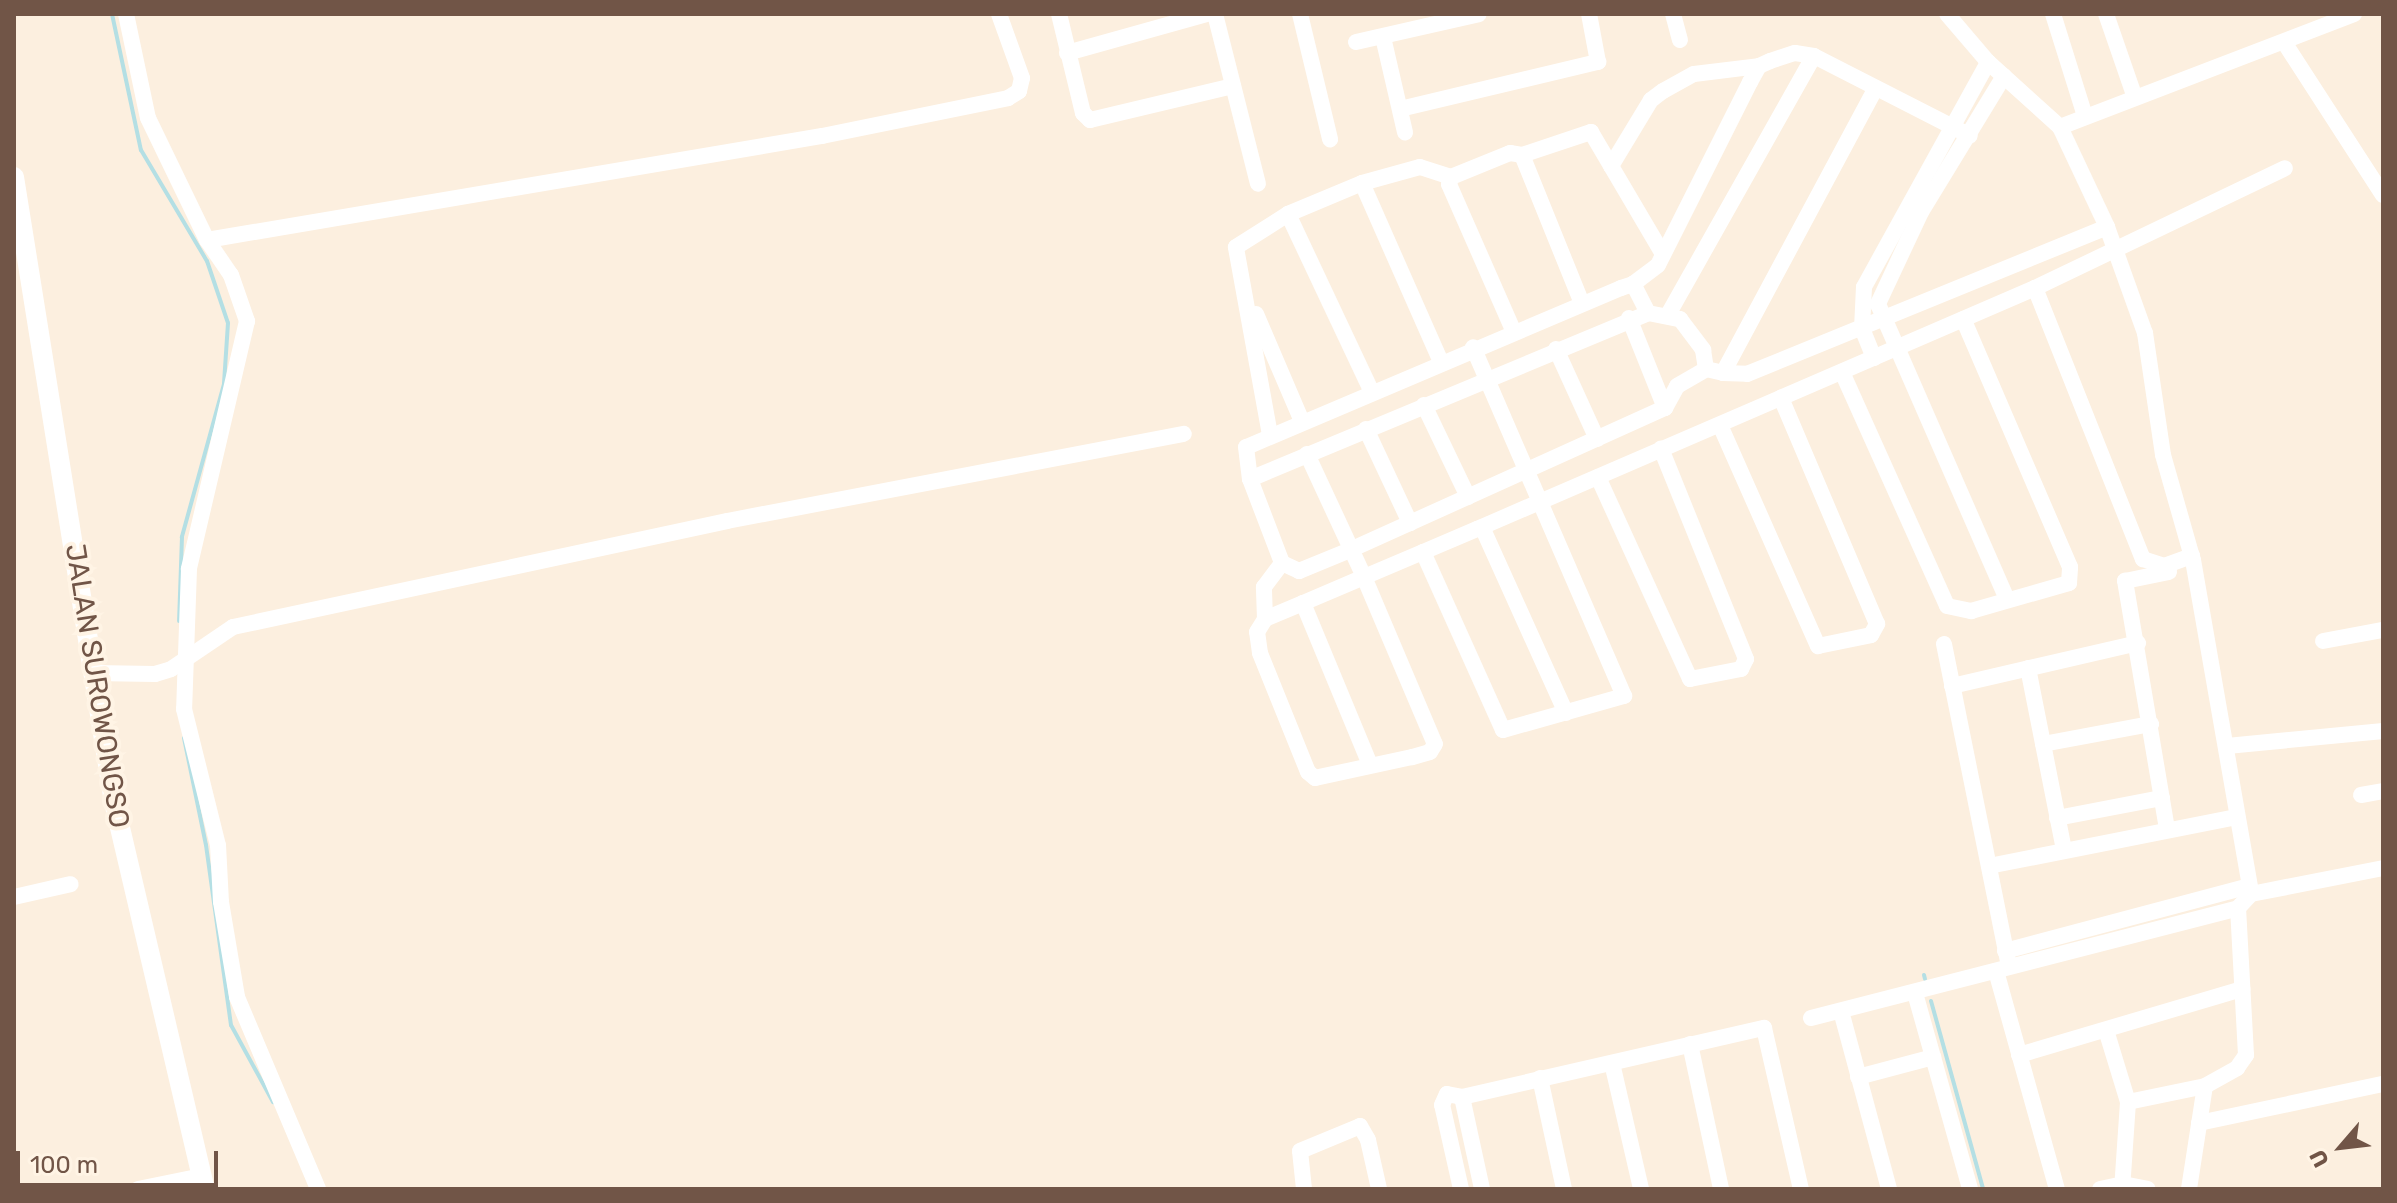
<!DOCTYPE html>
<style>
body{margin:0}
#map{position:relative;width:2397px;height:1203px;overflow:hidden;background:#fcefdf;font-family:Rubik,sans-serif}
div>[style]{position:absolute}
.stream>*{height:4px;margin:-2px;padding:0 2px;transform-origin:2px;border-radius:2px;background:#b4dfe4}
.minor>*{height:16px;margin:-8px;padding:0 8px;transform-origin:8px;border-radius:8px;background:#fff}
.tertiary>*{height:20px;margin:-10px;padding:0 10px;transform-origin:10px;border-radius:10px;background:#fff}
span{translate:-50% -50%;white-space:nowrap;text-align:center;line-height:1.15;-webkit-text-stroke:8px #fff4e5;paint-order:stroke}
.street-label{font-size:28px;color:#715547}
.frame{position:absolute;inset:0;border:16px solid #715547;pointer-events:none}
.north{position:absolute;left:2301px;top:1107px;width:80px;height:80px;-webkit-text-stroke:6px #fff4e5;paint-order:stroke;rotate:242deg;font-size:22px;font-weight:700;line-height:32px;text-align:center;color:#715547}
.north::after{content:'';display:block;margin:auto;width:28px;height:36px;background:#715547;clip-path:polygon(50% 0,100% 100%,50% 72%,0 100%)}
.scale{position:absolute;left:16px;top:1151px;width:202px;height:36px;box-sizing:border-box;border:4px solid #715547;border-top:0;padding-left:10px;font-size:24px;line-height:28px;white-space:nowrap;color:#715547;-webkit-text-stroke:6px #fff4e5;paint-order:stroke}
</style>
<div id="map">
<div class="stream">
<i style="left:112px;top:14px;width:139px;rotate:78deg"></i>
<i style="left:141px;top:150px;width:129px;rotate:59.3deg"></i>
<i style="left:207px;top:261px;width:65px;rotate:71.3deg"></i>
<i style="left:228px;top:323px;width:61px;rotate:93.8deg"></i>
<i style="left:224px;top:384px;width:159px;rotate:105.4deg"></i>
<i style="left:182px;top:537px;width:84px;rotate:92deg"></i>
<i style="left:184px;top:738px;width:109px;rotate:78.4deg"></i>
<i style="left:206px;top:845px;width:182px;rotate:82.1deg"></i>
<i style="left:231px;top:1025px;width:88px;rotate:61.4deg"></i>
<i style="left:1924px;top:975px;width:4px;rotate:76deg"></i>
<i style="left:1931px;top:1001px;width:195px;rotate:74.5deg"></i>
</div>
<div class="minor">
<i style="left:126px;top:14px;width:106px;rotate:78.1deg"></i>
<i style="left:148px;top:118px;width:136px;rotate:64.2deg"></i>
<i style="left:207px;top:240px;width:42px;rotate:55.6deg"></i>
<i style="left:231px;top:275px;width:49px;rotate:70.8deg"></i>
<i style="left:247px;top:321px;width:255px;rotate:103.2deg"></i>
<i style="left:189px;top:569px;width:140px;rotate:92deg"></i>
<i style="left:184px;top:709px;width:140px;rotate:76deg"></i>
<i style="left:218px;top:845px;width:57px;rotate:87deg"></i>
<i style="left:221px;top:902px;width:96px;rotate:80.4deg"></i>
<i style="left:237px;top:997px;width:208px;rotate:67.1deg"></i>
<i style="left:1059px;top:14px;width:102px;rotate:76.4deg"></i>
<i style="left:1083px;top:113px;width:10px;rotate:45deg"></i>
<i style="left:1090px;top:120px;width:147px;rotate:-13.4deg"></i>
<i style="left:1215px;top:14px;width:175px;rotate:75.8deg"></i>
<i style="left:1300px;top:14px;width:129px;rotate:76.5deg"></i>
<i style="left:1673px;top:14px;width:27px;rotate:75deg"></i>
<i style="left:1947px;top:14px;width:63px;rotate:49.5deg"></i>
<i style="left:1988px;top:62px;width:97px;rotate:42.1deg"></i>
<i style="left:2060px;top:127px;width:110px;rotate:64.8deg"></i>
<i style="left:2107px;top:227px;width:113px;rotate:70.3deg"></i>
<i style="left:2145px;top:333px;width:123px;rotate:81.6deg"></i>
<i style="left:2163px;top:455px;width:109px;rotate:74.1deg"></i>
<i style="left:2193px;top:560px;width:339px;rotate:80.1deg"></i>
<i style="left:2053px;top:14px;width:107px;rotate:72.6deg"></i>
<i style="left:2106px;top:14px;width:86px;rotate:70.9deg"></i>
<i style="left:1383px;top:37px;width:98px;rotate:77deg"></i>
<i style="left:1356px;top:42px;width:126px;rotate:-12.8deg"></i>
<i style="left:2284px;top:42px;width:182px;rotate:57.1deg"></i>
<i style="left:1067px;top:53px;width:145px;rotate:-15.6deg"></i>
<i style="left:2004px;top:76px;width:159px;rotate:121.4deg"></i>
<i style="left:1921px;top:212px;width:102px;rotate:115.1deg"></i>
<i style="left:1878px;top:304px;width:322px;rotate:66.4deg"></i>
<i style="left:1400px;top:109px;width:204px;rotate:-13.4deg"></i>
<i style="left:1598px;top:62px;width:49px;rotate:-100.6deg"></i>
<i style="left:2060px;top:127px;width:315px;rotate:-21deg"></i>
<i style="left:1522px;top:155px;width:157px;rotate:68deg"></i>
<i style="left:1611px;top:166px;width:77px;rotate:-58.8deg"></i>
<i style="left:1651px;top:100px;width:15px;rotate:-37deg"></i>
<i style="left:1663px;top:91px;width:35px;rotate:-29deg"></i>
<i style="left:1694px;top:74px;width:65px;rotate:-7deg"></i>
<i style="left:1362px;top:183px;width:193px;rotate:66.2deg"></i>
<i style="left:1288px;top:214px;width:195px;rotate:64.8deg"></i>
<i style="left:207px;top:240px;width:624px;rotate:-9.6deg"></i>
<i style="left:822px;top:136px;width:190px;rotate:-11.5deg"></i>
<i style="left:1008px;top:98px;width:13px;rotate:-32deg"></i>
<i style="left:1019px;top:91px;width:13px;rotate:-77deg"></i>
<i style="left:1022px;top:78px;width:68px;rotate:-109.8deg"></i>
<i style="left:1633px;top:284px;width:31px;rotate:-37deg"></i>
<i style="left:1658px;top:265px;width:205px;rotate:-63.3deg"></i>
<i style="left:1750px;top:82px;width:18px;rotate:-61deg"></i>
<i style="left:1759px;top:66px;width:12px;rotate:-24deg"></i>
<i style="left:1770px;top:61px;width:26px;rotate:-18deg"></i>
<i style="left:1795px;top:53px;width:19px;rotate:9deg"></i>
<i style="left:1814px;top:56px;width:175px;rotate:27.1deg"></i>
<i style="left:2035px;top:288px;width:292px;rotate:68.3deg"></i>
<i style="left:2143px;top:559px;width:22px;rotate:18deg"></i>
<i style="left:2164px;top:566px;width:30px;rotate:-20deg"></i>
<i style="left:1648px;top:313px;width:33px;rotate:-117deg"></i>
<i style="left:1633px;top:284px;width:13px;rotate:162deg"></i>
<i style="left:1621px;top:288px;width:407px;rotate:157deg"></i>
<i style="left:1246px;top:447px;width:32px;rotate:83deg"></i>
<i style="left:1250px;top:479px;width:90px;rotate:69.1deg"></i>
<i style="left:1282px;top:563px;width:19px;rotate:25deg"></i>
<i style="left:1299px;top:571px;width:55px;rotate:-22.4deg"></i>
<i style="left:1350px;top:550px;width:346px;rotate:-24.3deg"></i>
<i style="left:1665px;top:408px;width:25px;rotate:-61deg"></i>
<i style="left:1677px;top:386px;width:34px;rotate:-30deg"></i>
<i style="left:1706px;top:369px;width:17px;rotate:13deg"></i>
<i style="left:1723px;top:373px;width:323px;rotate:-61.8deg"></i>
<i style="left:1669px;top:313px;width:295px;rotate:-60.6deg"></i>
<i style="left:1256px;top:314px;width:114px;rotate:66.8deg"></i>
<i style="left:1629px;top:318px;width:97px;rotate:68.2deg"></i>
<i style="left:1513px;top:330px;width:159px;rotate:-113.7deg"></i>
<i style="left:1449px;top:184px;width:7px;rotate:-74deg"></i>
<i style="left:1451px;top:177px;width:64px;rotate:-22.1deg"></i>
<i style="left:1510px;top:153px;width:12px;rotate:9deg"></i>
<i style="left:1522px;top:155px;width:73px;rotate:-18.4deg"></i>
<i style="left:1591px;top:132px;width:142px;rotate:59.5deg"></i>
<i style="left:1556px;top:349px;width:99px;rotate:65.5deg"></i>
<i style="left:1874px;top:358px;width:31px;rotate:-112deg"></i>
<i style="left:1862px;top:329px;width:42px;rotate:-87.3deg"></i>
<i style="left:1864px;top:287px;width:257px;rotate:-61.1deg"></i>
<i style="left:1842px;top:372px;width:256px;rotate:65.8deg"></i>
<i style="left:1947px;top:606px;width:25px;rotate:12deg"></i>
<i style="left:1971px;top:611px;width:102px;rotate:-15.9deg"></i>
<i style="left:2069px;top:583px;width:16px;rotate:-86deg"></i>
<i style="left:2070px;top:567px;width:270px;rotate:-113.3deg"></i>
<i style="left:1723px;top:373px;width:24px;rotate:2deg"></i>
<i style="left:1747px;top:374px;width:389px;rotate:-22.2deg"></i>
<i style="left:1424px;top:405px;width:102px;rotate:64.4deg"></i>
<i style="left:1720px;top:425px;width:242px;rotate:66.1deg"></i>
<i style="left:1818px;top:646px;width:54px;rotate:-11.7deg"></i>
<i style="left:1871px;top:635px;width:13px;rotate:-61deg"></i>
<i style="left:1877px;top:624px;width:246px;rotate:-113deg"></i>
<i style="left:1366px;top:429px;width:104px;rotate:64.9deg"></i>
<i style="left:1270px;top:435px;width:191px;rotate:-100.3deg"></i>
<i style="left:1236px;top:247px;width:62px;rotate:-32.4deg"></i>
<i style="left:1288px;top:214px;width:80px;rotate:-22.7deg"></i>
<i style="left:1362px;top:183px;width:60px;rotate:-15.4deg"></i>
<i style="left:1420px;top:167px;width:33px;rotate:18deg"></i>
<i style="left:1307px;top:454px;width:136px;rotate:65.1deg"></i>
<i style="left:1364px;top:577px;width:181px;rotate:67deg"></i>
<i style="left:1435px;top:744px;width:9px;rotate:122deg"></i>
<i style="left:1430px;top:752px;width:19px;rotate:164deg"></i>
<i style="left:1412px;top:757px;width:99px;rotate:167.8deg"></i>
<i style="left:1315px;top:778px;width:9px;rotate:-139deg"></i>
<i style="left:1308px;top:772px;width:128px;rotate:-112deg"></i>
<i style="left:1260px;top:653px;width:21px;rotate:-98deg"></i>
<i style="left:1257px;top:632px;width:15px;rotate:-58deg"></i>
<i style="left:1265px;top:619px;width:41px;rotate:-22.8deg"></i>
<i style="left:1303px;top:603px;width:66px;rotate:-23.1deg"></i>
<i style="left:1364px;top:577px;width:64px;rotate:-23deg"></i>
<i style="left:1423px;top:552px;width:59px;rotate:-23.1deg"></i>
<i style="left:1477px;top:529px;width:608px;rotate:-23.36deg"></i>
<i style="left:2035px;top:288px;width:277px;rotate:-25.6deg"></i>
<i style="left:1598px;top:477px;width:222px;rotate:65.5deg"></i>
<i style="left:1690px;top:679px;width:52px;rotate:-11.1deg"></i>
<i style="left:1741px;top:669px;width:11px;rotate:-63deg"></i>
<i style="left:1746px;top:659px;width:227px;rotate:-112deg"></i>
<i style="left:1250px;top:479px;width:431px;rotate:-22.6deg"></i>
<i style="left:1648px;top:313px;width:33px;rotate:11deg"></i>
<i style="left:1680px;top:319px;width:39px;rotate:53deg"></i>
<i style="left:1703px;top:350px;width:19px;rotate:81deg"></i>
<i style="left:1482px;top:527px;width:204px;rotate:65.7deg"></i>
<i style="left:1423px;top:552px;width:195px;rotate:65.8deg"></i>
<i style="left:1503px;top:730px;width:126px;rotate:-15.7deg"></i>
<i style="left:1624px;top:696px;width:380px;rotate:-113.4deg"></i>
<i style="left:1303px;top:603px;width:175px;rotate:67.5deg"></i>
<i style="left:1265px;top:619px;width:32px;rotate:-92deg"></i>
<i style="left:1264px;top:587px;width:30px;rotate:-53deg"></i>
<i style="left:2323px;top:641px;width:61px;rotate:-10.4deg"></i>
<i style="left:1944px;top:644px;width:329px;rotate:78.6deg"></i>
<i style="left:2028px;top:668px;width:186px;rotate:78.8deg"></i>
<i style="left:93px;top:673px;width:62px;rotate:0.9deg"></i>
<i style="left:155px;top:674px;width:17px;rotate:-17deg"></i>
<i style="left:171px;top:669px;width:75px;rotate:-34.1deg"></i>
<i style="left:233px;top:627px;width:505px;rotate:-12.11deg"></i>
<i style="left:727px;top:521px;width:465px;rotate:-10.8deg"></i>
<i style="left:1952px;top:686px;width:191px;rotate:-13deg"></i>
<i style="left:2043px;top:744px;width:110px;rotate:-10.5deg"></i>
<i style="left:2227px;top:746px;width:157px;rotate:-5.5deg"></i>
<i style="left:2361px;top:795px;width:22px;rotate:-10deg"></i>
<i style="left:2057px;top:818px;width:107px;rotate:-10.8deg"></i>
<i style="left:2167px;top:829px;width:252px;rotate:-99.6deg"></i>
<i style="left:2125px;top:581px;width:45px;rotate:-11.6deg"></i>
<i style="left:1989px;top:866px;width:253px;rotate:-11.2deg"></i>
<i style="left:14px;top:897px;width:58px;rotate:-12.8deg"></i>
<i style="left:2005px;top:951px;width:253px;rotate:-14.9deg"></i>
<i style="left:1996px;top:971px;width:226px;rotate:74.4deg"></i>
<i style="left:1915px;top:993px;width:204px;rotate:74.3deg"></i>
<i style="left:1841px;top:1011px;width:184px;rotate:74.9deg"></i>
<i style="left:1811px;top:1018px;width:441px;rotate:-14.4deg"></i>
<i style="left:2238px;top:908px;width:19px;rotate:-47deg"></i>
<i style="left:2251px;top:894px;width:135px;rotate:-11.1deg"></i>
<i style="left:2106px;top:1030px;width:75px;rotate:73deg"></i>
<i style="left:2128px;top:1102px;width:87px;rotate:93.9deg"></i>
<i style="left:1690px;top:1044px;width:148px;rotate:77.9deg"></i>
<i style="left:2019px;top:1055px;width:233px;rotate:-16.5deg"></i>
<i style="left:1612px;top:1063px;width:129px;rotate:77deg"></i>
<i style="left:1858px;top:1077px;width:78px;rotate:-14.9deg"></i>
<i style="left:1540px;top:1078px;width:114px;rotate:77.8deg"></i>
<i style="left:1462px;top:1097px;width:94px;rotate:77.7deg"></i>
<i style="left:2128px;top:1102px;width:79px;rotate:-11.7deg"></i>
<i style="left:2199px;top:1123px;width:188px;rotate:-12deg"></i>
<i style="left:138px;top:1189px;width:65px;rotate:-11.5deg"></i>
<i style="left:1304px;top:1189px;width:38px;rotate:-96deg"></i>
<i style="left:1300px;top:1151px;width:65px;rotate:-22.6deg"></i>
<i style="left:1360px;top:1126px;width:16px;rotate:60deg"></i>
<i style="left:1368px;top:1140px;width:50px;rotate:77.3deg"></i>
<i style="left:1461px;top:1189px;width:86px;rotate:-102.7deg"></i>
<i style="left:1442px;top:1105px;width:12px;rotate:-66deg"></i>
<i style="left:1447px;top:1094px;width:15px;rotate:11deg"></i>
<i style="left:1462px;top:1097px;width:310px;rotate:-12.9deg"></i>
<i style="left:1764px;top:1028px;width:165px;rotate:77.1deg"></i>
<i style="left:2100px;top:1189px;width:24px;rotate:-12deg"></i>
<i style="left:2123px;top:1184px;width:25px;rotate:11deg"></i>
<i style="left:2189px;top:1189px;width:104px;rotate:-81.2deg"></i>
<i style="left:2205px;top:1086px;width:37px;rotate:-29deg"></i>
<i style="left:2237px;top:1068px;width:16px;rotate:-55deg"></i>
<i style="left:2246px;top:1055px;width:147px;rotate:-93.1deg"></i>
</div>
<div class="tertiary">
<i style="left:14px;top:177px;width:633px;rotate:80.91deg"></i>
<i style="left:114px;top:802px;width:398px;rotate:76.8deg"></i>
</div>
<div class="street-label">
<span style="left:97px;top:686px;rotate:81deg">JALAN SUROWONGSO</span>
</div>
<div class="frame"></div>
<div class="north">U</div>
<div class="scale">100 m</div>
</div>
